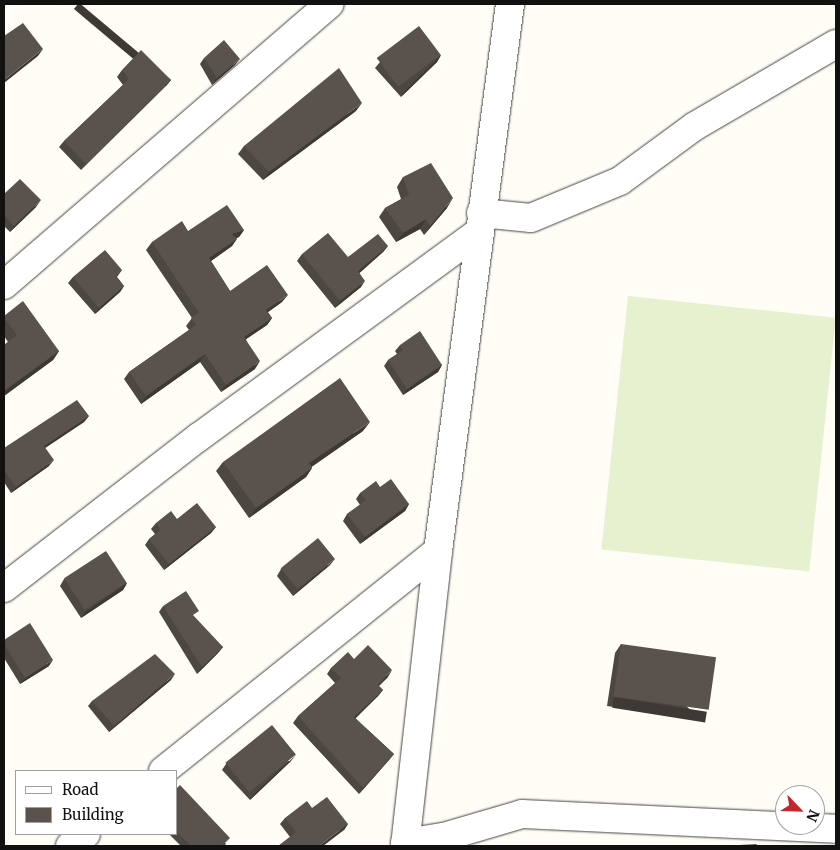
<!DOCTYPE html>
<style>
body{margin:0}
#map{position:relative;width:840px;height:850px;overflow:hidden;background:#fffdf5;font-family:Merriweather,serif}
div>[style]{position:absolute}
.pitch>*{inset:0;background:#e6f2cf;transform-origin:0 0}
.roads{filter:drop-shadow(0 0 1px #444) drop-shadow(0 0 1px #444)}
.minor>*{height:28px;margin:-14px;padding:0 14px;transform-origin:14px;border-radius:14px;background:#fff}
.wall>*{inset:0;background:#4d4742}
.shaded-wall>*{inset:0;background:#3f3936;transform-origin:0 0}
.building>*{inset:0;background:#5a524d;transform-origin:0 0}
span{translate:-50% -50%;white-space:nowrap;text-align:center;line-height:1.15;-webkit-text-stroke:5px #fff;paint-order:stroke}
.frame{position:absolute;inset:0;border:5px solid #111;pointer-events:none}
.legend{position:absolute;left:15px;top:770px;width:162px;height:65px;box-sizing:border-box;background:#fff;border:1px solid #a0a0a0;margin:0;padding:6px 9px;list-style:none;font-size:15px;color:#111}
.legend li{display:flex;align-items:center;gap:10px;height:25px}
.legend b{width:25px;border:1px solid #a0a0a0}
.north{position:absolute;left:775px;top:785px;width:50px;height:50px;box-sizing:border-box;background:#fff;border:1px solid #a0a0a0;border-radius:50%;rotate:114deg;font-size:14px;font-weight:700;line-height:20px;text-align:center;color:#111}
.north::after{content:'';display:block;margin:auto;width:18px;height:22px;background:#c4262e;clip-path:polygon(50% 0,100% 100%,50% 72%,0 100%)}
</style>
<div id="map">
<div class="pitch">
<i style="left:628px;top:296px;width:209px;height:255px;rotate:6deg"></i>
</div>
<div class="roads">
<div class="minor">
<i style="left:481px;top:213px;width:50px;rotate:5.7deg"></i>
<i style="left:531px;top:218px;width:96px;rotate:-22.6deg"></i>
<i style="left:620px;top:181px;width:93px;rotate:-36.3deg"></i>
<i style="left:695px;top:126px;width:163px;rotate:-30.2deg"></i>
<i style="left:4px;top:285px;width:430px;rotate:-40.8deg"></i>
<i style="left:4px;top:588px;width:247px;rotate:-37.8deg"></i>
<i style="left:199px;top:437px;width:346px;rotate:-36.2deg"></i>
<i style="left:163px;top:771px;width:352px;rotate:-38.7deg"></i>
<i style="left:405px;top:843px;width:39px;rotate:-9deg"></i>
<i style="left:444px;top:837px;width:81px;rotate:-16.4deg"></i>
<i style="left:522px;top:814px;width:314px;rotate:2.7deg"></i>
<i style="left:70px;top:846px;width:20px;rotate:-37deg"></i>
<i style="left:405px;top:846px;width:297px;rotate:-83.6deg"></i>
<i style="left:438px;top:551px;width:552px;rotate:-82.5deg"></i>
</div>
</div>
<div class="wall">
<i style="clip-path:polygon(441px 55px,437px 62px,401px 97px,375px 68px,380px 62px)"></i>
<i style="clip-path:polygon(204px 58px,235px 65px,212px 85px,200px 64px)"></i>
<i style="clip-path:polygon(122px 70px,171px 80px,166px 86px,81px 170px,59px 147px,64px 141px,123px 85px,117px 77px)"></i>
<i style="clip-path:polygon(356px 111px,263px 180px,238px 154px,244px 146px)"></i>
<i style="clip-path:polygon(403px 177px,447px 208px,424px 235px,420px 229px,396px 242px,379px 217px,385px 208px,401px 199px,397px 187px)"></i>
<i style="clip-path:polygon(4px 194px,36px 207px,10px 232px,4px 226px)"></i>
<i style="clip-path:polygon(244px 230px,239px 237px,237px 238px,232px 246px,211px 261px,230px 291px,282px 302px,268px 312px,272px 318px,267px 325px,246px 339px,255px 369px,221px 392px,200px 362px,141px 404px,124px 379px,129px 372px,189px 330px,186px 326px,192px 318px,146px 250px,152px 242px,188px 231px)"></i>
<i style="clip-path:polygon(388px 246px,383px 252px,359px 273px,361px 287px,335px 308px,297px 261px,302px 254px,348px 257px)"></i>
<i style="clip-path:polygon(122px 270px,117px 277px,124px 286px,120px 292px,95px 314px,68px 283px,73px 277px)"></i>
<i style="clip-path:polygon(4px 316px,59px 351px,53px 360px,4px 396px,4px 345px,8px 342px,4px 336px)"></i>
<i style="clip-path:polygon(400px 345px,442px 365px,438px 372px,403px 395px,384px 366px,388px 360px,397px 354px,395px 351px)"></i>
<i style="clip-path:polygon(89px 416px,84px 422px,45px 448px,49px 466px,11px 493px,4px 482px,4px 448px)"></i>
<i style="clip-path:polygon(363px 431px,311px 467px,312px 468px,306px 477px,249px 518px,216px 471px,223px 462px)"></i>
<i style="clip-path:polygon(380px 487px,409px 504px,405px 511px,360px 544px,343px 521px,347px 514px,360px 505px,356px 499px,360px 493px)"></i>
<i style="clip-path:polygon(177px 519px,216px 527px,211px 533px,164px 570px,145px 545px,149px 539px,155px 534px,151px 529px,156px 523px)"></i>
<i style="clip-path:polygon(330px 565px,293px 596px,277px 576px,281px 569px)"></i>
<i style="clip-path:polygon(64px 579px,127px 583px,123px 590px,81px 618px,60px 586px)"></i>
<i style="clip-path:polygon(163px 606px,223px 647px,218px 653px,197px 674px,159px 612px)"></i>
<i style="clip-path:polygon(4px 640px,49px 666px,20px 684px,4px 658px)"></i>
<i style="clip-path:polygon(621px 644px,701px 720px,607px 706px,615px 653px)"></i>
<i style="clip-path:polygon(354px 659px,388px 677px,379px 686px,383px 690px,378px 696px,355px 718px,394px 754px,389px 760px,359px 794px,293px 723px,298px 716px,335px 683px,327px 674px,331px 668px)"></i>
<i style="clip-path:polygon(171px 680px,109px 732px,88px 706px,92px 701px)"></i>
<i style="clip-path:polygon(291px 761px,250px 800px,222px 770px,226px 764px)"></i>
<i style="clip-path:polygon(176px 789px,226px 844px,224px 846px,181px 846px,169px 834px,176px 834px)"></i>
<i style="clip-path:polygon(312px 808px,348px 824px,344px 830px,290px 837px,280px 824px,285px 818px)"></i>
</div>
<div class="shaded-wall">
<i style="clip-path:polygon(43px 49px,38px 56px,4px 83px,4px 80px)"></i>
<i style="clip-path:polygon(441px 55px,437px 62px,401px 97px,406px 90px)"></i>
<i style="clip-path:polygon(240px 59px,235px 65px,212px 85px,217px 78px)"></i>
<i style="left:171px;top:80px;width:8px;height:120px;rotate:130deg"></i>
<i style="clip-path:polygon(362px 103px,356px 111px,263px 180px,269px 172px)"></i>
<i style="clip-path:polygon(453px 198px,447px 208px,424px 235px,430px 226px)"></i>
<i style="clip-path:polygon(41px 200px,36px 207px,10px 232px,14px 226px)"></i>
<i style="clip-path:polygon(426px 219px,420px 229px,396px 242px,403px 233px)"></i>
<i style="clip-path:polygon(244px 230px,239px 237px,227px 241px,232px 234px)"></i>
<i style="clip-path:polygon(237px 239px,232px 246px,204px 266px,209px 258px)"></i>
<i style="clip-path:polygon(388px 246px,383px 252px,354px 278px,358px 271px)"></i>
<i style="clip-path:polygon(365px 281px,361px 287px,335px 308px,340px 301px)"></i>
<i style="clip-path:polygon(124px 286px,120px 292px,95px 314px,99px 308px)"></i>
<i style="clip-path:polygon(288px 295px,282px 302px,261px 317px,266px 310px)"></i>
<i style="clip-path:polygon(272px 318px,267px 325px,239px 344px,244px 337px)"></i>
<i style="clip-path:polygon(59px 351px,53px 360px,4px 396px,4px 391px)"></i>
<i style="clip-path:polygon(205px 354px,200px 362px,141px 404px,146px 396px)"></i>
<i style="clip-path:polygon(260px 361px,255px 369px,221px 392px,226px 385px)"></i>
<i style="clip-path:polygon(442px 365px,438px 372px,403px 395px,407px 389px)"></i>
<i style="clip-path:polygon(89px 416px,84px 422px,39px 452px,44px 446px)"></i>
<i style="clip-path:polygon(370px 422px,363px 431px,303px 473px,309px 463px)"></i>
<i style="clip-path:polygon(54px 460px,49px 466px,11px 493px,16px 487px)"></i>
<i style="clip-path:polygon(312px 468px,306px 477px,249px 518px,256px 508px)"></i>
<i style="clip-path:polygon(409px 504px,405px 511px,360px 544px,365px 537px)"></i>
<i style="clip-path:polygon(216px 527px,211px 533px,164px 570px,169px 564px)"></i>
<i style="clip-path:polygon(335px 559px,330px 565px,293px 596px,298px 590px)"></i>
<i style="clip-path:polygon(127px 583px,123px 590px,81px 618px,85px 612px)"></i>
<i style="clip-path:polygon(223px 647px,218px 653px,197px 674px,202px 667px)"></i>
<i style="clip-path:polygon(53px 660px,49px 666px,20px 684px,25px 678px)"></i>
<i style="clip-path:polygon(392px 670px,388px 677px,373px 691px,378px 685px)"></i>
<i style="clip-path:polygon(175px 674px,171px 680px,109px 732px,114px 726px)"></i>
<i style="clip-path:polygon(383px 690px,378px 696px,350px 724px,354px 717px)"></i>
<i style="left:614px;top:697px;width:94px;height:11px;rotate:9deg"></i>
<i style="clip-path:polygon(394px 754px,389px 760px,359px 794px,363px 788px)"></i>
<i style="clip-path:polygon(296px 755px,291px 761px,250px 800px,254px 794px)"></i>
<i style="clip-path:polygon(348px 824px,344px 830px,323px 846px,319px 846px)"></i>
</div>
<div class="building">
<i style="clip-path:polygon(23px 23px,43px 49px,4px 80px,4px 36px)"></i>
<i style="left:419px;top:26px;width:36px;height:53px;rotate:53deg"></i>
<i style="clip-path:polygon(224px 40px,240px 59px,217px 78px,204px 58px)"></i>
<i style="clip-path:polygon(141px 50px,171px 80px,86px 164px,64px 141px,129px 79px,122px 70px)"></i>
<i style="clip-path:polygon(339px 68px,362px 103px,269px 172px,244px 146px)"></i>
<i style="clip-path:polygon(431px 163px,453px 198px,430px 226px,426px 219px,403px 233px,385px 208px,409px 195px,403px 177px)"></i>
<i style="clip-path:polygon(20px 179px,41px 200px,14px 226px,4px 215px,4px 194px)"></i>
<i style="clip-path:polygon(227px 205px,244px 230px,232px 234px,237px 239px,209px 258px,230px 291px,267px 265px,288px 295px,266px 310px,272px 318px,244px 337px,260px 361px,226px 385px,205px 354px,146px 396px,129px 372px,196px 325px,191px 318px,199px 313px,152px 242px,182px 221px,188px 231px)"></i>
<i style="clip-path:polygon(328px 233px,348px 257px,378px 234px,388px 246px,358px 271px,365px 281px,340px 301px,302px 254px)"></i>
<i style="clip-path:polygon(105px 250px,122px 270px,116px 276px,124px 286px,99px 308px,73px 277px)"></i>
<i style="clip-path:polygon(23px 301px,59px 351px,4px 391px,4px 345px,17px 335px,4px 318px,4px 316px)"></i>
<i style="clip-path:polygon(420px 331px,442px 365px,407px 389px,388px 360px,403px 350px,400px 345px)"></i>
<i style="clip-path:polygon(340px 378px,370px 422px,309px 463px,312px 468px,256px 508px,223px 462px)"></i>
<i style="clip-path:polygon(77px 400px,89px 416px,44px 446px,54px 460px,16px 487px,4px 470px,4px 448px)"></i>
<i style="clip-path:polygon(391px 479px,409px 504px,365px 537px,347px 514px,366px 500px,360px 493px,376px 481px,380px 487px)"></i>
<i style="clip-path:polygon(197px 503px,216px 527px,169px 564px,149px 539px,161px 530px,156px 523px,171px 511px,177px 519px)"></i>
<i style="left:318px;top:538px;width:27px;height:48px;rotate:51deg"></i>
<i style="left:106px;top:551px;width:38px;height:50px;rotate:57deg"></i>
<i style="clip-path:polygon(186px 591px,199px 611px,193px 615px,223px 647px,202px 667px,163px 606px)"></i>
<i style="clip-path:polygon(30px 623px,53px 660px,25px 678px,4px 644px,4px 640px)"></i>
<i style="left:621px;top:644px;width:96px;height:53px;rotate:8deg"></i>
<i style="clip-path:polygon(368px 645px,392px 670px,378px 685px,383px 690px,354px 717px,394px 754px,363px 788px,298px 716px,341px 678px,331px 668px,348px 652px,354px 659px)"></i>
<i style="clip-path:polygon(155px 654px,175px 674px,114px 726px,92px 701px)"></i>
<i style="left:272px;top:725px;width:38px;height:60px;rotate:51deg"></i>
<i style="clip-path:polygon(180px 785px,230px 838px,222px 846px,191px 846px,176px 831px,176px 789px)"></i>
<i style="clip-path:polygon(327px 797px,348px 824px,319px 846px,278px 846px,296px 832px,285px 818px,307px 801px,312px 808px)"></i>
<i style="clip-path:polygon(757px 844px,756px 846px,721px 846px)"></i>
</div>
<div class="frame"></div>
<ul class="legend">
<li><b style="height:6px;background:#fff"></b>Road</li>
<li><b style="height:14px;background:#5a524d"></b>Building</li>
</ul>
<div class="north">N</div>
</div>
